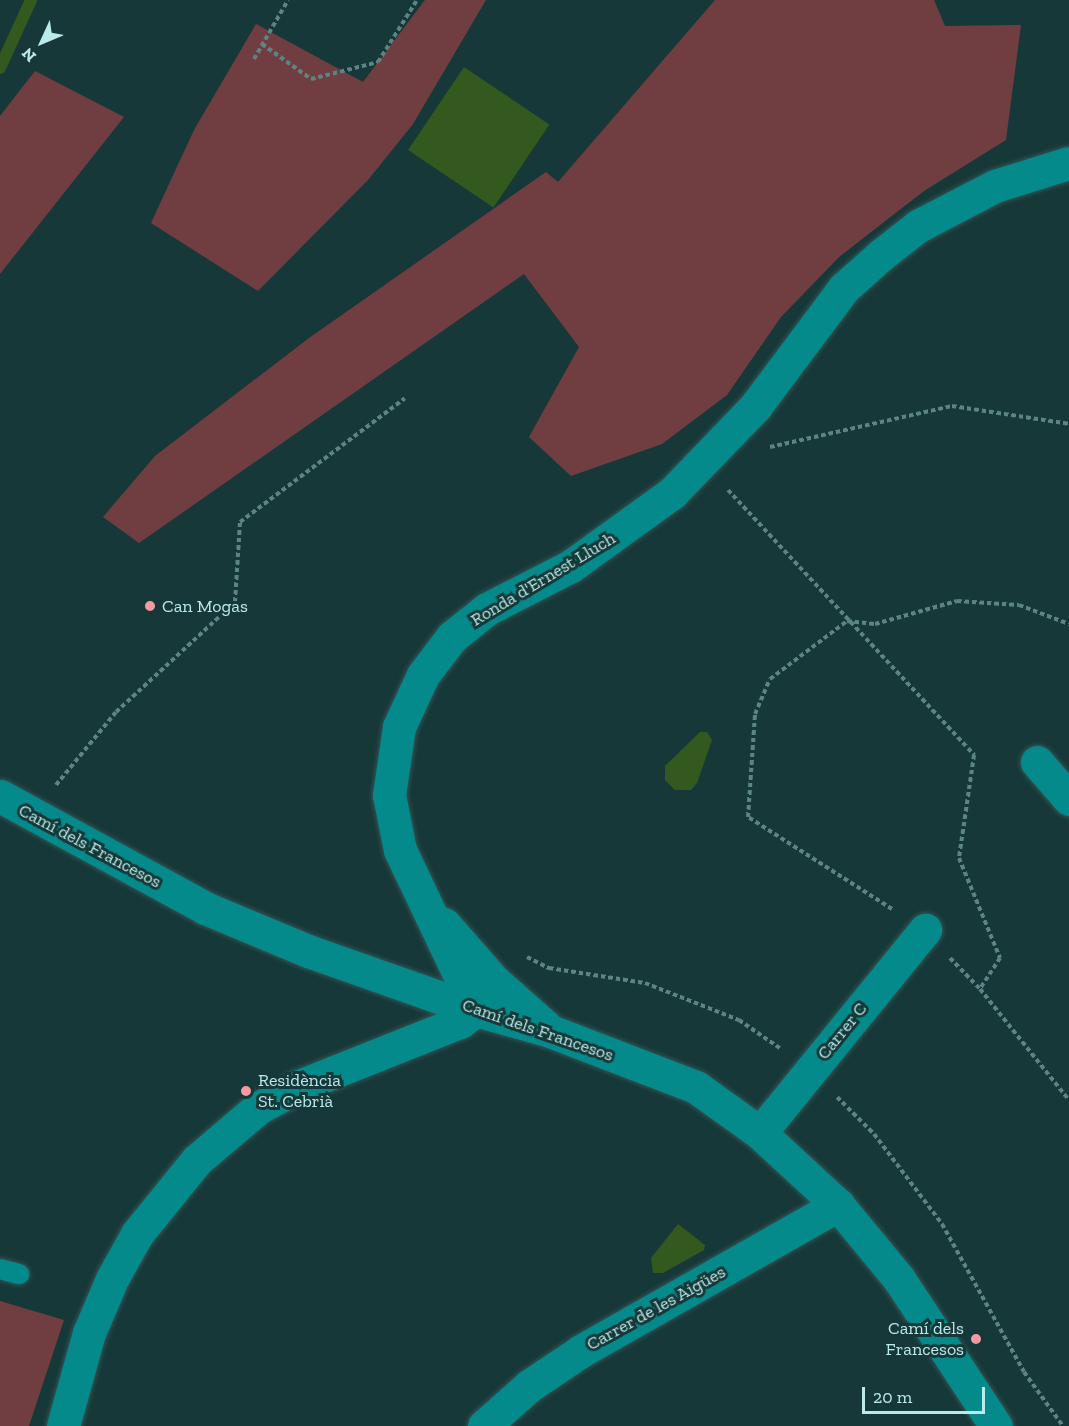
<!DOCTYPE html>
<meta charset="utf-8">
<style>
body{margin:0}
#map{position:relative;width:1069px;height:1426px;overflow:hidden;background:#173838;font-family:"Zilla Slab",serif}
div>[style]{position:absolute}
.green>*{inset:0;background:#703e41}
.water>*{inset:0;background:#34591e;transform-origin:0 0}
.stream>*{height:12px;margin:-6px;padding:0 6px;transform-origin:6px;border-radius:6px;background:#34591e}
.path>*{height:4px;margin-top:-2px;transform-origin:0;background:repeating-linear-gradient(90deg,#5d8484 0 4.5px,transparent 0 7.5px)}
.roads{filter:drop-shadow(0 0 2px #315454) drop-shadow(0 0 2px #315454)}
.lane>*{height:20px;margin:-10px;padding:0 10px;transform-origin:10px;border-radius:10px;background:#058a8b}
.street>*{height:33px;margin:-16.5px;padding:0 16.5px;transform-origin:16.5px;border-radius:16.5px;background:#058a8b}
.dots>*{width:16px;height:16px;translate:-50% -50%;box-sizing:border-box;border:3px solid #173838;border-radius:50%}
span{translate:-50% -50%;white-space:nowrap;text-align:center;line-height:1.15;-webkit-text-stroke:6px #173838;paint-order:stroke}
.street-label{font-size:18px;color:#bbeaea}
.poi-label{font-size:18px;color:#bbeaea}
.left{translate:0 -50%;text-align:left}
.right{translate:-100% -50%;text-align:right}
.north{position:absolute;left:12px;top:12px;width:60px;height:60px;-webkit-text-stroke:4px #173838;paint-order:stroke;rotate:226deg;font-size:16px;font-weight:700;line-height:24px;text-align:center;color:#bbeaea}
.north::after{content:'';display:block;margin:auto;width:21px;height:27px;background:#bbeaea;clip-path:polygon(50% 0,100% 100%,50% 72%,0 100%)}
.scale{position:absolute;left:862px;top:1387px;width:123px;height:27px;box-sizing:border-box;border:3px solid #bbeaea;border-top:0;padding-left:8px;font-size:18px;line-height:21px;white-space:nowrap;color:#bbeaea;-webkit-text-stroke:4px #173838;paint-order:stroke}
</style>
<div id="map">
<div class="green">
<i style="clip-path:polygon(425px 0,486px 0,413px 124px,368px 180px,258px 291px,151px 223px,194px 130px,256px 24px,363px 82px)"></i>
<i style="clip-path:polygon(715px 0,934px 0,945px 26px,1021px 25px,1006px 140px,924px 191px,839px 257px,781px 317px,727px 395px,662px 444px,571px 476px,529px 437px,579px 347px,524px 274px,139px 543px,103px 517px,155px 456px,309px 338px,546px 172px,558px 182px)"></i>
<i style="clip-path:polygon(35px 71px,124px 117px,0 274px,0 116px)"></i>
<i style="clip-path:polygon(0 1301px,64px 1320px,29px 1426px,0 1426px)"></i>
</div>
<div class="water">
<i style="left:464px;top:67px;width:103px;height:100px;rotate:34deg"></i>
<i style="clip-path:polygon(700px 732px,707px 732px,712px 740px,697px 783px,691px 790px,675px 790px,665px 780px,665px 766px)"></i>
<i style="clip-path:polygon(678px 1224px,705px 1245px,704px 1250px,663px 1273px,653px 1273px,651px 1258px)"></i>
</div>
<div class="stream">
<i style="left:0;top:68px;width:75px;rotate:-65.5deg"></i>
</div>
<div class="path">
<i style="left:262px;top:44px;width:60px;rotate:35.5deg"></i>
<i style="left:311px;top:79px;width:69px;rotate:-14.2deg"></i>
<i style="left:378px;top:62px;width:73px;rotate:-57.8deg"></i>
<i style="left:254px;top:59px;width:68px;rotate:-60deg"></i>
<i style="left:770px;top:447px;width:187px;rotate:-12.7deg"></i>
<i style="left:952px;top:406px;width:118px;rotate:8.7deg"></i>
<i style="left:728px;top:490px;width:362px;rotate:47.1deg"></i>
<i style="left:974px;top:755px;width:104px;rotate:98.3deg"></i>
<i style="left:959px;top:858px;width:108px;rotate:67.7deg"></i>
<i style="left:1000px;top:958px;width:37px;rotate:123deg"></i>
<i style="left:980px;top:989px;width:142px;rotate:51.3deg"></i>
<i style="left:56px;top:785px;width:94px;rotate:-50.6deg"></i>
<i style="left:116px;top:712px;width:162px;rotate:-42.7deg"></i>
<i style="left:235px;top:602px;width:80px;rotate:-86.4deg"></i>
<i style="left:240px;top:522px;width:206px;rotate:-36.9deg"></i>
<i style="left:892px;top:909px;width:171px;rotate:-147.4deg"></i>
<i style="left:748px;top:817px;width:103px;rotate:-86.1deg"></i>
<i style="left:755px;top:714px;width:38px;rotate:-67deg"></i>
<i style="left:770px;top:679px;width:96px;rotate:-37deg"></i>
<i style="left:847px;top:621px;width:28px;rotate:6deg"></i>
<i style="left:875px;top:624px;width:85px;rotate:-15.7deg"></i>
<i style="left:957px;top:601px;width:62px;rotate:3.7deg"></i>
<i style="left:1019px;top:605px;width:53px;rotate:20.8deg"></i>
<i style="left:527px;top:957px;width:25px;rotate:27deg"></i>
<i style="left:549px;top:968px;width:97px;rotate:8.9deg"></i>
<i style="left:645px;top:983px;width:101px;rotate:21.5deg"></i>
<i style="left:739px;top:1020px;width:51px;rotate:34.6deg"></i>
<i style="left:950px;top:958px;width:43px;rotate:45.9deg"></i>
<i style="left:837px;top:1097px;width:52px;rotate:45deg"></i>
<i style="left:874px;top:1134px;width:113px;rotate:52.9deg"></i>
<i style="left:942px;top:1224px;width:169px;rotate:61deg"></i>
<i style="left:1024px;top:1372px;width:67px;rotate:54.2deg"></i>
</div>
<div class="roads">
<div class="lane">
<i style="left:0;top:1269px;width:20px;rotate:15deg"></i>
</div>
<div class="street">
<i style="left:1037px;top:762px;width:49px;rotate:49.1deg"></i>
<i style="left:0;top:796px;width:234px;rotate:28.6deg"></i>
<i style="left:205px;top:908px;width:112px;rotate:22.7deg"></i>
<i style="left:308px;top:951px;width:178px;rotate:19.4deg"></i>
<i style="left:476px;top:1010px;width:77px;rotate:15.8deg"></i>
<i style="left:550px;top:1031px;width:156px;rotate:21deg"></i>
<i style="left:696px;top:1087px;width:79px;rotate:35.7deg"></i>
<i style="left:760px;top:1133px;width:106px;rotate:42.7deg"></i>
<i style="left:838px;top:1205px;width:96px;rotate:50.5deg"></i>
<i style="left:899px;top:1279px;width:176px;rotate:56.6deg"></i>
<i style="left:444px;top:924px;width:76px;rotate:48.7deg"></i>
<i style="left:494px;top:981px;width:68px;rotate:41.4deg"></i>
<i style="left:476px;top:1010px;width:177px;rotate:-115.4deg"></i>
<i style="left:400px;top:850px;width:56px;rotate:-101.3deg"></i>
<i style="left:389px;top:795px;width:69px;rotate:-81.6deg"></i>
<i style="left:399px;top:727px;width:57px;rotate:-65.2deg"></i>
<i style="left:423px;top:675px;width:48px;rotate:-52.7deg"></i>
<i style="left:452px;top:637px;width:45px;rotate:-38.7deg"></i>
<i style="left:487px;top:609px;width:94px;rotate:-27.1deg"></i>
<i style="left:571px;top:566px;width:125px;rotate:-35.9deg"></i>
<i style="left:672px;top:493px;width:120px;rotate:-46deg"></i>
<i style="left:755px;top:407px;width:149px;rotate:-53.2deg"></i>
<i style="left:844px;top:288px;width:50px;rotate:-41.7deg"></i>
<i style="left:881px;top:255px;width:47px;rotate:-38.1deg"></i>
<i style="left:918px;top:226px;width:87px;rotate:-27.5deg"></i>
<i style="left:995px;top:186px;width:77px;rotate:-17.3deg"></i>
<i style="left:760px;top:1133px;width:262px;rotate:-50.9deg"></i>
<i style="left:63px;top:1426px;width:97px;rotate:-74.4deg"></i>
<i style="left:89px;top:1333px;width:59px;rotate:-66.9deg"></i>
<i style="left:112px;top:1279px;width:51px;rotate:-60.9deg"></i>
<i style="left:137px;top:1234px;width:95px;rotate:-51deg"></i>
<i style="left:197px;top:1160px;width:80px;rotate:-40.4deg"></i>
<i style="left:258px;top:1108px;width:47px;rotate:-28.2deg"></i>
<i style="left:299px;top:1086px;width:173px;rotate:-21.7deg"></i>
<i style="left:460px;top:1022px;width:20px;rotate:-37deg"></i>
<i style="left:484px;top:1426px;width:60px;rotate:-41.6deg"></i>
<i style="left:529px;top:1386px;width:63px;rotate:-33.9deg"></i>
<i style="left:581px;top:1351px;width:296px;rotate:-29.6deg"></i>
</div>
</div>
<div class="dots">
<i style="left:150px;top:606px;background:#f49aa0"></i>
<i style="left:246px;top:1091px;background:#f49aa0"></i>
<i style="left:976px;top:1339px;background:#f49aa0"></i>
</div>
<div class="street-label">
<span style="left:543px;top:579px;rotate:-31deg">Ronda d'Ernest Lluch</span>
<span style="left:90px;top:846px;rotate:28deg">Camí dels Francesos</span>
<span style="left:538px;top:1030px;rotate:19deg">Camí dels Francesos</span>
<span style="left:842px;top:1031px;rotate:-51deg">Carrer C</span>
<span style="left:656px;top:1308px;rotate:-29deg">Carrer de les Aigües</span>
</div>
<div class="poi-label">
<span class="left" style="left:162px;top:606px">Can Mogas</span>
<span class="left" style="left:258px;top:1091px">Residència<br>St. Cebrià</span>
<span class="right" style="left:964px;top:1339px">Camí dels<br>Francesos</span>
</div>
<div class="north">N</div>
<div class="scale">20 m</div>
</div>
